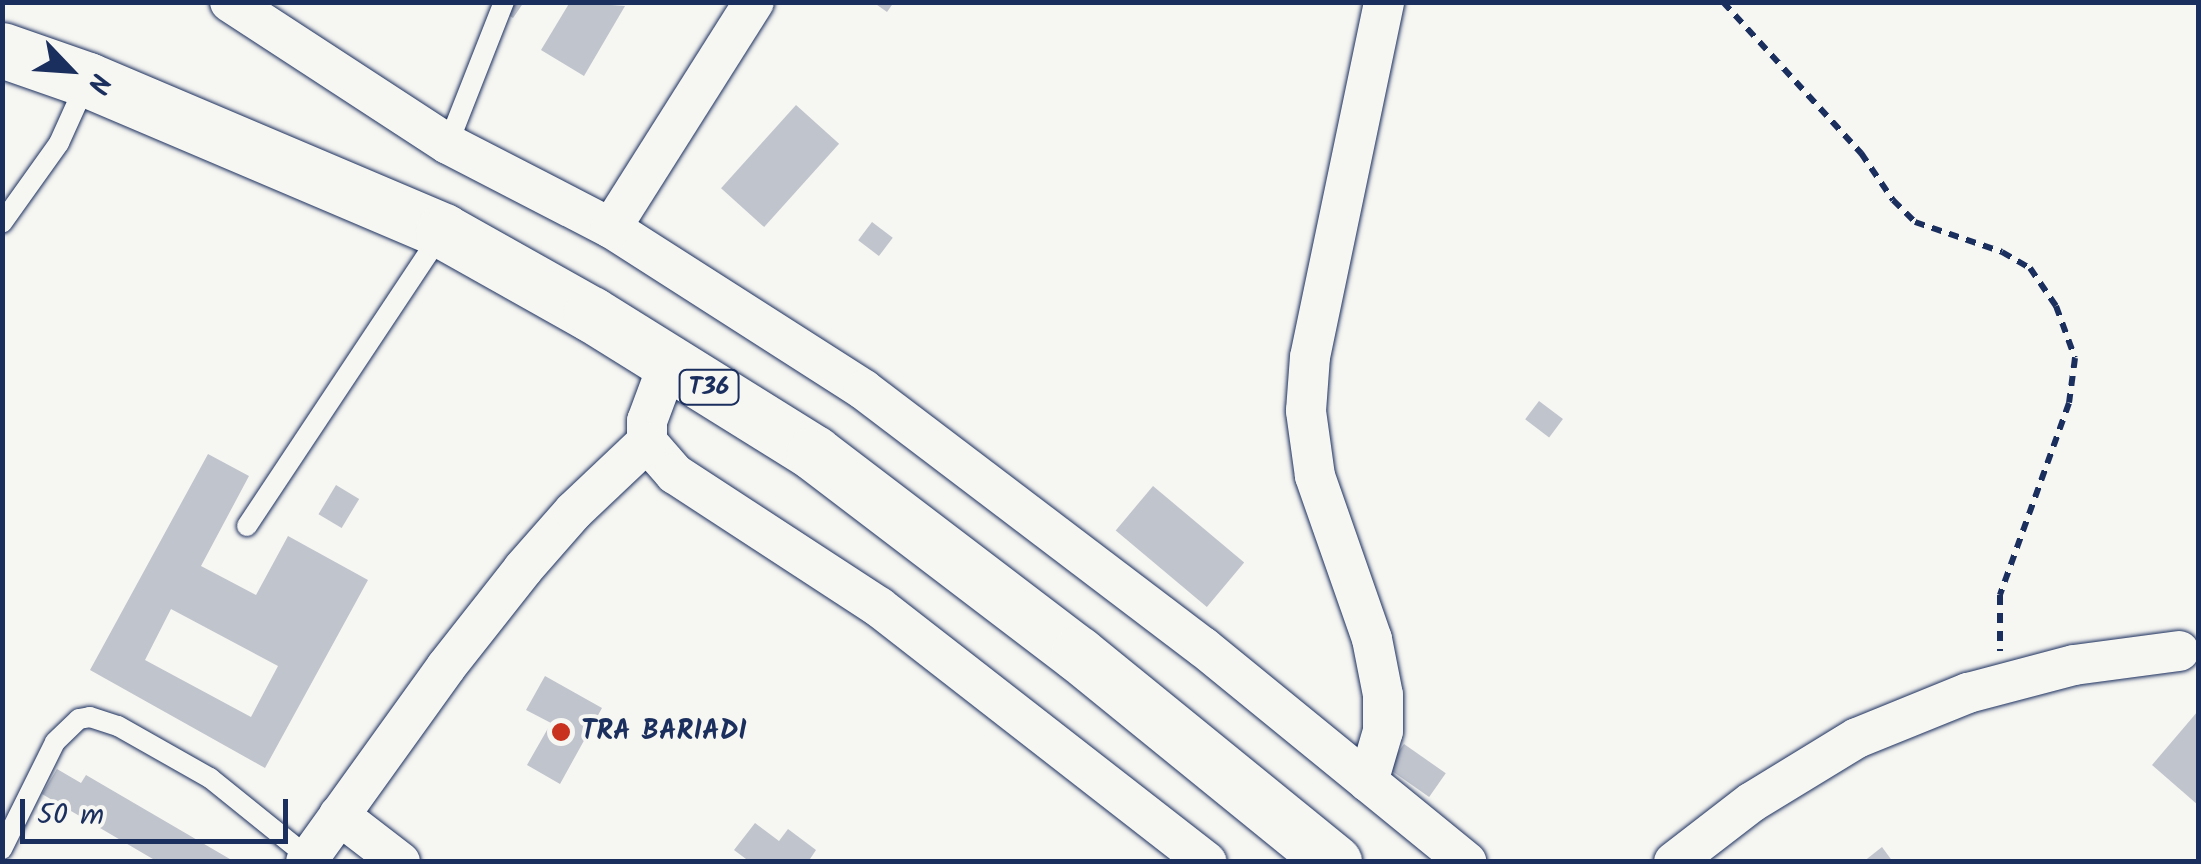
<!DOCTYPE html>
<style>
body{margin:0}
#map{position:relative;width:2201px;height:864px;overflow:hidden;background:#f6f6f2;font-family:Kalam,sans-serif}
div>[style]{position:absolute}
.building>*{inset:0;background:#c0c4cd;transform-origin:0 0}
.path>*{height:6px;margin-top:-3px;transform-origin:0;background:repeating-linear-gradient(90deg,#1b2f5e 0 10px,transparent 0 18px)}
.roads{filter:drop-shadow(0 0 2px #1b2f5e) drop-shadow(0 0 2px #1b2f5e)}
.lane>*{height:20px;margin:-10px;padding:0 10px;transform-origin:10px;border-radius:10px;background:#f6f6f2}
.street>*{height:40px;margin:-20px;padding:0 20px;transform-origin:20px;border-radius:20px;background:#f6f6f2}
.highway>*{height:55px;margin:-27.5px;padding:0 27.5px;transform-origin:27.5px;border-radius:27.5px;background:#f6f6f2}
.dots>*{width:28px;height:28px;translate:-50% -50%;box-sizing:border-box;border:5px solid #f6f6f2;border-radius:50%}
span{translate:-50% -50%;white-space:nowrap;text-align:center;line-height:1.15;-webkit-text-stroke:8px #f6f6f2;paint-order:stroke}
.shield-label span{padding:2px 8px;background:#f6f6f2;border:2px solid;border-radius:8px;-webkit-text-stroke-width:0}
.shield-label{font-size:25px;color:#1b2f5e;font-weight:700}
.poi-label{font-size:28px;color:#1b2f5e;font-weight:700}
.left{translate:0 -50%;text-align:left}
.frame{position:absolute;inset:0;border:5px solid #1b2f5e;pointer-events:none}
.north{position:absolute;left:20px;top:20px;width:100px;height:100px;-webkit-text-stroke:8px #f6f6f2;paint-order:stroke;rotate:115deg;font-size:28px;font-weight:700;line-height:40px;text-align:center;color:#1b2f5e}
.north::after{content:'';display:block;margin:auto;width:35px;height:45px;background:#1b2f5e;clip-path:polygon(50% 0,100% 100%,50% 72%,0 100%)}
.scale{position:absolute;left:20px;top:799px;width:268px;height:45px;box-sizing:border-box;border:5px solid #1b2f5e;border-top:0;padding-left:12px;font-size:30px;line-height:35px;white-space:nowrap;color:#1b2f5e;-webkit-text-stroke:8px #f6f6f2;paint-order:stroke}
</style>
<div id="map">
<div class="building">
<i style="clip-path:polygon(509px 2px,524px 2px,513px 18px,502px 11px)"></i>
<i style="clip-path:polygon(570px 2px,625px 6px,584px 76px,541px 50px)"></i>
<i style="clip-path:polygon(873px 2px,894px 2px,887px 12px)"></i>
<i style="left:796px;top:105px;width:58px;height:112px;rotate:42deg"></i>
<i style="left:872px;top:222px;width:26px;height:23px;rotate:37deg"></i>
<i style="left:1539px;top:401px;width:30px;height:23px;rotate:37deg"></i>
<i style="clip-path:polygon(evenodd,208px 454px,249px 476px,201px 566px,256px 595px,288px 536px,368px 580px,265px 768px,90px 670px,208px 454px,171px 609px,278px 666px,251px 717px,145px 660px,171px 609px)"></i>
<i style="left:336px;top:485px;width:27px;height:34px;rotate:31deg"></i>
<i style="left:1153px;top:486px;width:119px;height:58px;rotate:40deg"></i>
<i style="clip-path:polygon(545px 676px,602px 708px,560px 784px,527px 765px,551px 723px,526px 710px)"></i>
<i style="clip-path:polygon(2198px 711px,2198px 805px,2152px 765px)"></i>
<i style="left:1404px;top:744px;width:51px;height:29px;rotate:35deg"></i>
<i style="clip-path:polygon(57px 769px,81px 783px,86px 775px,235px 862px,158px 862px,42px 794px)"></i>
<i style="clip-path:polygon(755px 823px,779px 841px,788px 829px,816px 850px,808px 862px,750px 862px,734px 850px)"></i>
<i style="clip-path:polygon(1882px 847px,1893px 862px,1863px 862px)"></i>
</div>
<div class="path">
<i style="left:1723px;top:2px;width:205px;rotate:47.6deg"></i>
<i style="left:1861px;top:153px;width:57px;rotate:55.8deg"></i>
<i style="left:1893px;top:200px;width:31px;rotate:45deg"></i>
<i style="left:1915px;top:222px;width:92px;rotate:19deg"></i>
<i style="left:2002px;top:252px;width:32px;rotate:30deg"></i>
<i style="left:2030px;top:268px;width:46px;rotate:55.6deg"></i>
<i style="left:2056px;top:306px;width:55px;rotate:69.9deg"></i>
<i style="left:2075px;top:358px;width:45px;rotate:97.6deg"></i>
<i style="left:2069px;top:403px;width:204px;rotate:109.8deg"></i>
<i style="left:2000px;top:595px;width:56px;rotate:90deg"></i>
</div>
<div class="roads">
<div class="lane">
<i style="left:448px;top:144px;width:153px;rotate:-68.5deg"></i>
<i style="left:2px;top:223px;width:98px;rotate:-54.5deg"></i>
<i style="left:59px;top:143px;width:68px;rotate:-65.7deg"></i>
<i style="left:247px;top:526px;width:353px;rotate:-56.4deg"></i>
<i style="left:2px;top:849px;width:119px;rotate:-63.6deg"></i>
<i style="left:55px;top:742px;width:33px;rotate:-44deg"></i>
<i style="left:79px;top:719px;width:11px;rotate:-10deg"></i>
<i style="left:90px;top:717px;width:29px;rotate:18deg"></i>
<i style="left:118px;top:726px;width:106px;rotate:29.5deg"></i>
<i style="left:210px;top:778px;width:127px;rotate:38.9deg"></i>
</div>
<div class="street">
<i style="left:230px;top:2px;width:260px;rotate:33.1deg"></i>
<i style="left:448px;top:144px;width:183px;rotate:27.3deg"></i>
<i style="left:611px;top:228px;width:300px;rotate:32.6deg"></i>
<i style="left:864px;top:390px;width:425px;rotate:37.2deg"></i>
<i style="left:1203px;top:647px;width:340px;rotate:39.2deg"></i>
<i style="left:611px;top:228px;width:267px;rotate:-57.7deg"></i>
<i style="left:669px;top:362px;width:63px;rotate:110.4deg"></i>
<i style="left:647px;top:421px;width:21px;rotate:90deg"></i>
<i style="left:647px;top:442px;width:43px;rotate:48.8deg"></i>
<i style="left:675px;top:474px;width:244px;rotate:33.1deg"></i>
<i style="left:879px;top:607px;width:415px;rotate:37.9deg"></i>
<i style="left:1368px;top:782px;width:53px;rotate:-73.6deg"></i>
<i style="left:1383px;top:731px;width:36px;rotate:-90deg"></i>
<i style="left:1383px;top:695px;width:57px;rotate:-101.1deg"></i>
<i style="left:1372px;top:639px;width:173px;rotate:-109.3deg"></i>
<i style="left:1315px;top:476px;width:66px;rotate:-97.9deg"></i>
<i style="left:1306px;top:411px;width:54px;rotate:-85.8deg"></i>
<i style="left:1310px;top:357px;width:363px;rotate:-78.2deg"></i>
<i style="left:339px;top:815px;width:77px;rotate:37.6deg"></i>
<i style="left:306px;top:862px;width:240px;rotate:-54.3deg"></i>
<i style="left:446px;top:667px;width:125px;rotate:-51.8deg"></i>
<i style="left:523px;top:569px;width:77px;rotate:-48.7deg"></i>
<i style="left:574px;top:511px;width:100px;rotate:-43.4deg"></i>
<i style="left:1674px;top:862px;width:98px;rotate:-37.6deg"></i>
<i style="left:1752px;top:802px;width:123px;rotate:-31.4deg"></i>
<i style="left:1857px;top:738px;width:120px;rotate:-22.1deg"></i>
<i style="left:1968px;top:693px;width:110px;rotate:-14.8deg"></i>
<i style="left:2074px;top:665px;width:106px;rotate:-7.6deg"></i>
</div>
<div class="highway">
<i style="left:2px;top:50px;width:91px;rotate:19.2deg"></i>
<i style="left:88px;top:80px;width:386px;rotate:23deg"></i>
<i style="left:443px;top:231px;width:170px;rotate:29.3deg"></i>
<i style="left:591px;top:314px;width:263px;rotate:31.9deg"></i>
<i style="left:814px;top:453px;width:332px;rotate:37.3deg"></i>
<i style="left:1078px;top:654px;width:330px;rotate:39.1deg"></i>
</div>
</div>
<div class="dots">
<i style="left:561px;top:732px;background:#c8321e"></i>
</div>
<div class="shield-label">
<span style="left:709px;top:387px">T36</span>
</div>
<div class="poi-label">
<span class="left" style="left:581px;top:732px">TRA BARIADI</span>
</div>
<div class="frame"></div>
<div class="north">N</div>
<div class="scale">50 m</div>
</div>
